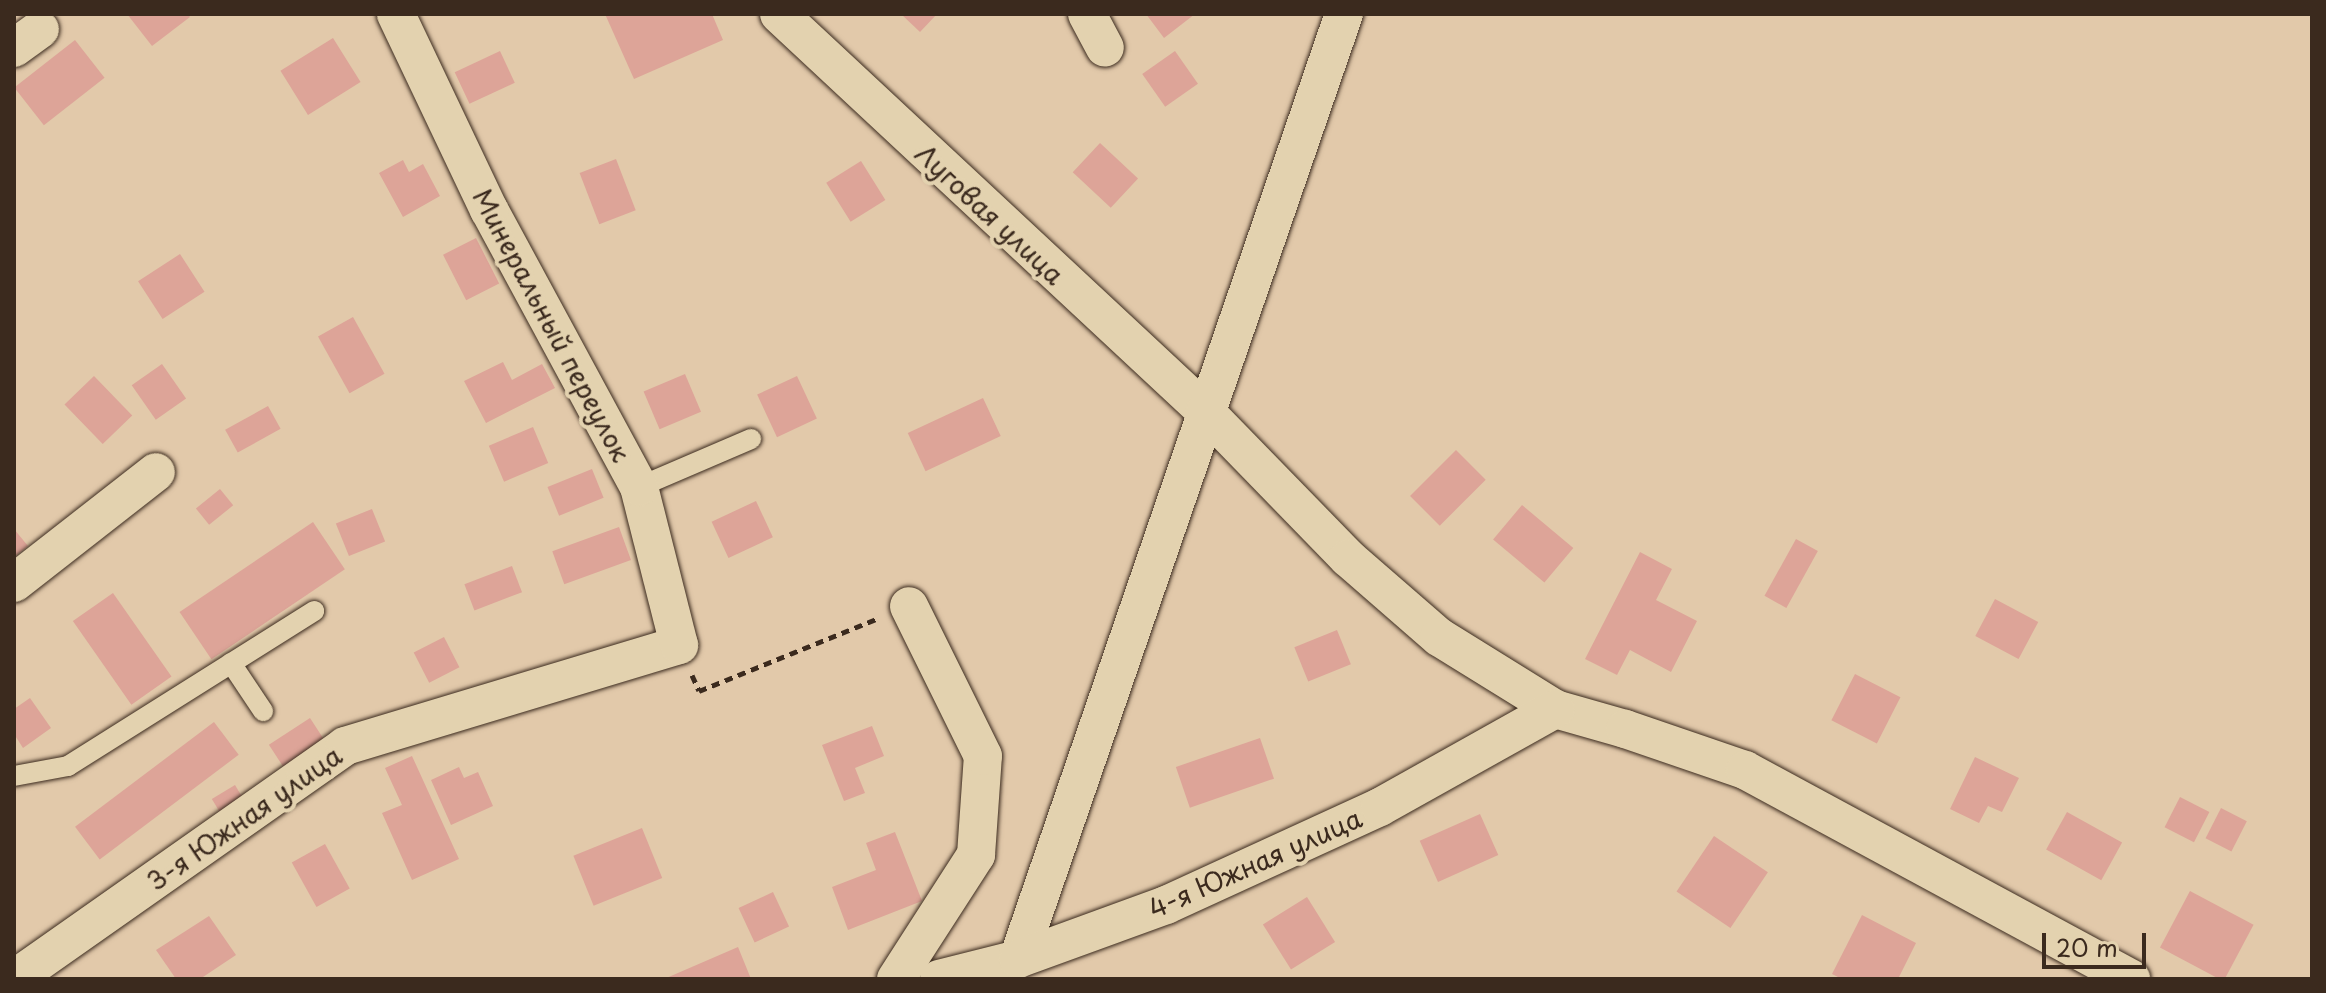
<!DOCTYPE html>
<meta charset="utf-8">
<style>
body{margin:0}
#map{position:relative;width:2326px;height:993px;overflow:hidden;background:#e2c9aa;font-family:"Playpen Sans",sans-serif}
div>[style]{position:absolute}
.building>*{inset:0;background:#dda498;transform-origin:0 0}
.path>*{height:5px;margin-top:-2.5px;transform-origin:0;background:repeating-linear-gradient(90deg,#3b2a1e 0 8px,transparent 0 14px)}
.roads{filter:drop-shadow(0 0 2px #3b2a1e) drop-shadow(0 0 2px #3b2a1e)}
.lane>*{height:20px;margin:-10px;padding:0 10px;transform-origin:10px;border-radius:10px;background:#e3d2af}
.street>*{height:38px;margin:-19px;padding:0 19px;transform-origin:19px;border-radius:19px;background:#e3d2af}
span{translate:-50% -50%;white-space:nowrap;text-align:center;line-height:1.15;-webkit-text-stroke:8px #e3d2af;paint-order:stroke}
.street-label{font-size:26px;color:#3b2a1e}
.frame{position:absolute;inset:0;border:16px solid #3b2a1e;pointer-events:none}
.scale{position:absolute;left:2042px;top:933px;width:104px;height:36px;box-sizing:border-box;border:4px solid #3b2a1e;border-top:0;padding-left:10px;font-size:24px;line-height:28px;white-space:nowrap;color:#3b2a1e;-webkit-text-stroke:6px #e3d2af;paint-order:stroke}
</style>
<div id="map">
<div class="building">
<i style="clip-path:polygon(127px 14px,188px 14px,190px 17px,152px 46px)"></i>
<i style="clip-path:polygon(605px 14px,712px 14px,723px 40px,634px 79px)"></i>
<i style="clip-path:polygon(901px 14px,937px 14px,920px 32px)"></i>
<i style="clip-path:polygon(1146px 14px,1195px 14px,1164px 38px)"></i>
<i style="left:333px;top:38px;width:52px;height:62px;rotate:58deg"></i>
<i style="left:75px;top:40px;width:48px;height:77px;rotate:52deg"></i>
<i style="left:500px;top:51px;width:35px;height:50px;rotate:65deg"></i>
<i style="left:1175px;top:51px;width:40px;height:40px;rotate:55deg"></i>
<i style="left:1100px;top:143px;width:52px;height:40px;rotate:43deg"></i>
<i style="left:616px;top:159px;width:55px;height:39px;rotate:69deg"></i>
<i style="clip-path:polygon(403px 160px,409px 172px,423px 164px,440px 196px,403px 217px,379px 173px)"></i>
<i style="left:861px;top:161px;width:46px;height:41px;rotate:58deg"></i>
<i style="left:476px;top:238px;width:51px;height:37px;rotate:63deg"></i>
<i style="left:180px;top:254px;width:45px;height:50px;rotate:57deg"></i>
<i style="left:353px;top:317px;width:65px;height:40px;rotate:61deg"></i>
<i style="clip-path:polygon(503px 362px,512px 380px,542px 364px,555px 388px,486px 423px,464px 381px)"></i>
<i style="left:162px;top:364px;width:42px;height:37px;rotate:55deg"></i>
<i style="left:685px;top:374px;width:41px;height:45px;rotate:67deg"></i>
<i style="left:94px;top:376px;width:55px;height:41px;rotate:46deg"></i>
<i style="left:797px;top:376px;width:47px;height:44px;rotate:65deg"></i>
<i style="left:983px;top:398px;width:42px;height:83px;rotate:65deg"></i>
<i style="left:268px;top:406px;width:26px;height:49px;rotate:61deg"></i>
<i style="left:533px;top:427px;width:39px;height:48px;rotate:67deg"></i>
<i style="left:1456px;top:450px;width:42px;height:65px;rotate:45deg"></i>
<i style="left:592px;top:469px;width:31px;height:48px;rotate:68deg"></i>
<i style="left:220px;top:489px;width:21px;height:31px;rotate:51deg"></i>
<i style="left:756px;top:501px;width:40px;height:49px;rotate:65deg"></i>
<i style="left:1522px;top:505px;width:67px;height:45px;rotate:40deg"></i>
<i style="left:372px;top:509px;width:35px;height:39px;rotate:68deg"></i>
<i style="left:313px;top:522px;width:57px;height:161px;rotate:56deg"></i>
<i style="left:619px;top:527px;width:35px;height:71px;rotate:70deg"></i>
<i style="clip-path:polygon(14px 529px,28px 546px,14px 557px)"></i>
<i style="left:1796px;top:539px;width:25px;height:65px;rotate:29deg"></i>
<i style="clip-path:polygon(1640px 552px,1672px 569px,1656px 600px,1697px 621px,1671px 672px,1630px 650px,1617px 675px,1585px 659px)"></i>
<i style="left:512px;top:566px;width:28px;height:51px;rotate:69deg"></i>
<i style="left:113px;top:593px;width:102px;height:49px;rotate:55deg"></i>
<i style="left:1995px;top:599px;width:49px;height:42px;rotate:28deg"></i>
<i style="left:1337px;top:630px;width:37px;height:46px;rotate:68deg"></i>
<i style="left:444px;top:637px;width:34px;height:34px;rotate:63deg"></i>
<i style="left:1855px;top:674px;width:51px;height:52px;rotate:27deg"></i>
<i style="clip-path:polygon(30px 698px,51px 728px,23px 748px,14px 734px,14px 709px)"></i>
<i style="left:310px;top:718px;width:37px;height:49px;rotate:57deg"></i>
<i style="left:214px;top:722px;width:41px;height:174px;rotate:53deg"></i>
<i style="clip-path:polygon(872px 726px,884px 756px,855px 768px,865px 793px,844px 801px,822px 745px)"></i>
<i style="left:1260px;top:738px;width:43px;height:89px;rotate:71deg"></i>
<i style="clip-path:polygon(412px 756px,459px 859px,412px 880px,382px 813px,402px 805px,385px 768px)"></i>
<i style="clip-path:polygon(1975px 757px,2019px 778px,2002px 812px,1988px 806px,1979px 823px,1950px 809px)"></i>
<i style="clip-path:polygon(459px 767px,464px 778px,478px 772px,493px 806px,451px 825px,431px 780px)"></i>
<i style="left:235px;top:785px;width:27px;height:27px;rotate:59deg"></i>
<i style="left:2180px;top:797px;width:33px;height:34px;rotate:27deg"></i>
<i style="left:2221px;top:808px;width:29px;height:34px;rotate:27deg"></i>
<i style="left:2067px;top:812px;width:63px;height:43px;rotate:29deg"></i>
<i style="left:1480px;top:814px;width:45px;height:66px;rotate:66deg"></i>
<i style="left:642px;top:828px;width:54px;height:74px;rotate:68deg"></i>
<i style="clip-path:polygon(895px 832px,922px 901px,848px 930px,832px 887px,876px 870px,866px 843px)"></i>
<i style="left:1714px;top:836px;width:65px;height:67px;rotate:34deg"></i>
<i style="left:325px;top:844px;width:51px;height:38px;rotate:61deg"></i>
<i style="left:2190px;top:891px;width:72px;height:64px;rotate:28deg"></i>
<i style="left:773px;top:892px;width:38px;height:38px;rotate:65deg"></i>
<i style="left:1307px;top:897px;width:53px;height:52px;rotate:58deg"></i>
<i style="clip-path:polygon(1862px 915px,1916px 943px,1898px 979px,1842px 979px,1832px 974px)"></i>
<i style="clip-path:polygon(209px 916px,236px 955px,200px 979px,176px 979px,156px 950px)"></i>
<i style="clip-path:polygon(738px 947px,751px 979px,664px 979px)"></i>
</div>
<div class="path">
<i style="left:692px;top:675px;width:17px;rotate:66deg"></i>
<i style="left:699px;top:691px;width:194px;rotate:-22.1deg"></i>
</div>
<div class="roads">
<div class="lane">
<i style="left:639px;top:487px;width:122px;rotate:-23.2deg"></i>
<i style="left:231px;top:663px;width:58px;rotate:56.3deg"></i>
<i style="left:14px;top:776px;width:55px;rotate:-10.5deg"></i>
<i style="left:68px;top:766px;width:291px;rotate:-32.2deg"></i>
</div>
<div class="street">
<i style="left:779px;top:14px;width:582px;rotate:42.98deg"></i>
<i style="left:1205px;top:411px;width:205px;rotate:45.8deg"></i>
<i style="left:1348px;top:558px;width:121px;rotate:41deg"></i>
<i style="left:1439px;top:637px;width:137px;rotate:31.8deg"></i>
<i style="left:1555px;top:709px;width:73px;rotate:15.9deg"></i>
<i style="left:1625px;top:729px;width:127px;rotate:18.9deg"></i>
<i style="left:1745px;top:770px;width:439px;rotate:28.4deg"></i>
<i style="left:1087px;top:14px;width:38px;rotate:62deg"></i>
<i style="left:14px;top:48px;width:32px;rotate:-36deg"></i>
<i style="left:14px;top:583px;width:180px;rotate:-38deg"></i>
<i style="left:1018px;top:959px;width:1000px;rotate:-70.97deg"></i>
<i style="left:14px;top:979px;width:405px;rotate:-35.1deg"></i>
<i style="left:345px;top:746px;width:349px;rotate:-16.8deg"></i>
<i style="left:679px;top:645px;width:163px;rotate:-104.2deg"></i>
<i style="left:639px;top:487px;width:315px;rotate:-118.4deg"></i>
<i style="left:489px;top:210px;width:217px;rotate:-115.4deg"></i>
<i style="left:896px;top:979px;width:148px;rotate:-57.2deg"></i>
<i style="left:976px;top:855px;width:99px;rotate:-86deg"></i>
<i style="left:983px;top:756px;width:167px;rotate:-116.3deg"></i>
<i style="left:939px;top:979px;width:81px;rotate:-14.2deg"></i>
<i style="left:1018px;top:959px;width:158px;rotate:-20deg"></i>
<i style="left:1166px;top:905px;width:235px;rotate:-24.6deg"></i>
<i style="left:1380px;top:807px;width:201px;rotate:-29.2deg"></i>
</div>
</div>
<div class="street-label">
<span style="left:990px;top:214px;rotate:43deg">Луговая улица</span>
<span style="left:552px;top:325px;rotate:62deg">Минеральный переулок</span>
<span style="left:244px;top:818px;rotate:-35deg">3-я Южная улица</span>
<span style="left:1255px;top:863px;rotate:-24deg">4-я Южная улица</span>
</div>
<div class="frame"></div>
<div class="scale">20 m</div>
</div>
